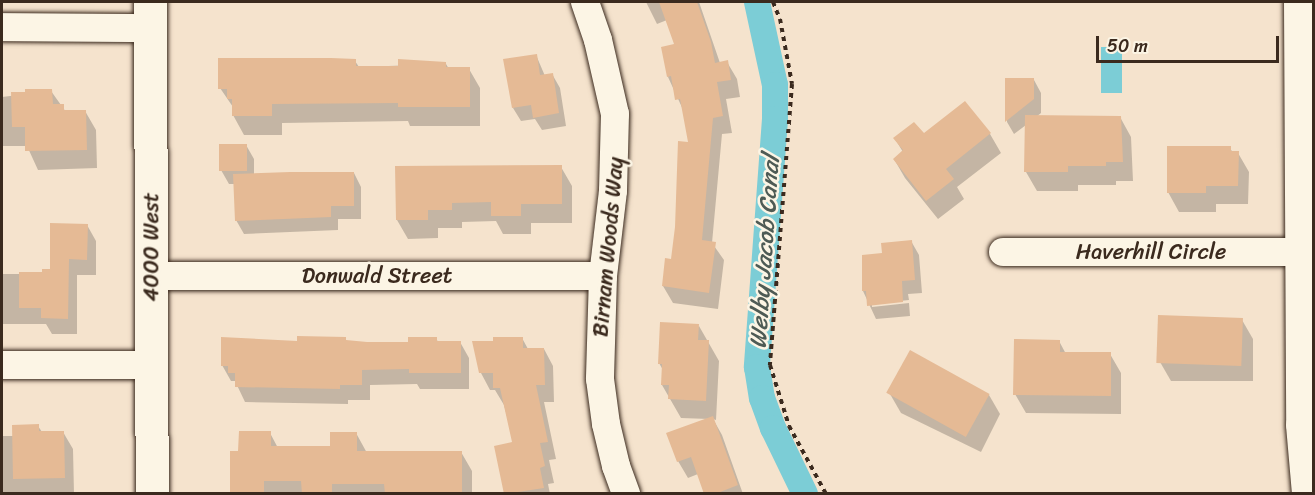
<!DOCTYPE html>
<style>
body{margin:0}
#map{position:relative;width:1315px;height:495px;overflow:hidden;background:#f5e3cd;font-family:Sriracha,sans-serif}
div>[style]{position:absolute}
.water>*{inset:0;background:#7ccdd6;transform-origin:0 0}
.shadow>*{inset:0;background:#0003}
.canal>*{height:26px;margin:-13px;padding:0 13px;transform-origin:13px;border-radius:13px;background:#7ccdd6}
.building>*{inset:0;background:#e5ba95;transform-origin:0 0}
.path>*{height:4px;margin-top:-2px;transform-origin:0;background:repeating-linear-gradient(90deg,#3b2a1e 0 4.5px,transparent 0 9px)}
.roads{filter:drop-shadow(0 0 2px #3b2a1e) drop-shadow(0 0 2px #3b2a1e)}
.street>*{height:28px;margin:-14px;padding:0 14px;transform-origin:14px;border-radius:14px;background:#fcf5e5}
.secondary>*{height:33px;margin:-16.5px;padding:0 16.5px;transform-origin:16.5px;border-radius:16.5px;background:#fcf5e5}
span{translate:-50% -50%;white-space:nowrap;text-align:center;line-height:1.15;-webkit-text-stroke:5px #fcf5e5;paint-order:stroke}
.street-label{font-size:22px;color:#3b2a1e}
.water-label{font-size:24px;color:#4e5b55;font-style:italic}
.frame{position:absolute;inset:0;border:3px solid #3b2a1e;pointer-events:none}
.scale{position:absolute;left:1096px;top:36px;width:183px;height:27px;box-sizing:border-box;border:3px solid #3b2a1e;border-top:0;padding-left:8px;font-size:18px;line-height:21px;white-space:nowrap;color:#3b2a1e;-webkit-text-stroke:4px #fcf5e5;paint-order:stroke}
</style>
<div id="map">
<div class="water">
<i style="left:1101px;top:47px;width:21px;height:46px"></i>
</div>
<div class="shadow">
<i style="clip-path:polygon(646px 2px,699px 2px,720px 63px,727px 62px,737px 79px,740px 97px,726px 99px,732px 133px,722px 134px,712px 243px,724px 260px,718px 309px,673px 303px,663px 286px,666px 260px,672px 260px,690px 144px,685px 114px,668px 77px,676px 46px,667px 20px,657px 24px)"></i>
<i style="clip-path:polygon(536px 55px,545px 76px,552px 74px,560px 88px,566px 126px,542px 130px,535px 119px,521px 121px,513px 108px)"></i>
<i style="clip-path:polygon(355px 61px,359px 67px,446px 64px,449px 69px,469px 69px,480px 88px,480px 126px,410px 126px,408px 121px,282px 123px,282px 135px,244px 135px,233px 115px,233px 107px,220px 88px)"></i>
<i style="clip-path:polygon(1006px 80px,1034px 80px,1041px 93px,1041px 113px,1036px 117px,1120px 117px,1131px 137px,1133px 181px,1116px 181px,1116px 185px,1078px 185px,1078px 191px,1037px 191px,1026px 172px,1026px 125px,1014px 134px,1007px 122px)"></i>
<i style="clip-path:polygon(51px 91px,66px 112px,85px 111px,96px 130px,97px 168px,38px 170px,27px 146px,2px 146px,2px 97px)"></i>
<i style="clip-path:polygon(965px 103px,990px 134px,1001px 153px,957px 187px,964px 199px,938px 219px,905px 178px,894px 159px,903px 152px,895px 139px,923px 135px)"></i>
<i style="clip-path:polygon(246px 145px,254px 159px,254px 175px,354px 173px,361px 187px,361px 219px,338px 219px,338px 230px,244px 234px,236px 220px,235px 184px,229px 184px,221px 170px)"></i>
<i style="clip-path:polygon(1230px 148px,1233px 153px,1238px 153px,1249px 172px,1248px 204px,1216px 204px,1216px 212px,1179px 212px,1168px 192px)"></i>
<i style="clip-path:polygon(561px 167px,572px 186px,572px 223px,531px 223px,531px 234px,503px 234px,496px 221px,462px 222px,462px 228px,438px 228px,438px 238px,408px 239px,397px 220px)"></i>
<i style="clip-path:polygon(87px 225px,96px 241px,96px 275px,77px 275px,77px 334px,52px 334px,46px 324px,2px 324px,2px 274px,43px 274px,52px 270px)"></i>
<i style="clip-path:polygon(911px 241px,919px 255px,922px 293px,908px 294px,909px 300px,872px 304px,872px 307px,909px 303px,910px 316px,876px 319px,863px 291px,884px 254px)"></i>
<i style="clip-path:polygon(1160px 316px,1242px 320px,1253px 339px,1253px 381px,1171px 381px,1160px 362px)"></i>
<i style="clip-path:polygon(699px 326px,719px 361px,716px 420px,713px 419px,722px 435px,743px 494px,706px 494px,698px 474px,688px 478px,678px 461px,709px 419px,681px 418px,662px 385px,663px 370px,659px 363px)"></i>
<i style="clip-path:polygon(345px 338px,347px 342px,410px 344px,436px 338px,438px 342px,460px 342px,469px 358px,469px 389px,420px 389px,417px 384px,370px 385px,370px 400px,348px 400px,348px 404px,245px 402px,235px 381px,231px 381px,222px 365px,299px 342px)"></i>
<i style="clip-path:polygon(522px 338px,528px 349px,544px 349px,553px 366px,554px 402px,544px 402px,556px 459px,549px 460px,554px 483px,548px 484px,550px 494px,506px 494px,514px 443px,504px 405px,495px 390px,490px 390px,481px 373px,494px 342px)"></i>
<i style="clip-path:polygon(1059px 341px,1066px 354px,1110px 354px,1121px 373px,1121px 414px,1026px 413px,1015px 394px)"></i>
<i style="clip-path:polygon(890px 394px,989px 395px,1000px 414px,981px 452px,901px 413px)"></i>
<i style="clip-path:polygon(38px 426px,42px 432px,63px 432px,73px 449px,74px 494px,2px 492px,2px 436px,14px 436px)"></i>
<i style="clip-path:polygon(270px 433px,278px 448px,331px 448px,356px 433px,367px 453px,461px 452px,472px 471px,472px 494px,232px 494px,240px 452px)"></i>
</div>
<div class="canal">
<i style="left:757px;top:2px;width:85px;rotate:77.8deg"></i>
<i style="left:775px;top:85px;width:34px;rotate:90deg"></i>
<i style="left:775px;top:119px;width:249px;rotate:94.2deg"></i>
<i style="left:757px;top:367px;width:31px;rotate:81deg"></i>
<i style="left:762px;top:398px;width:32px;rotate:70deg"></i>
<i style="left:773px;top:428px;width:73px;rotate:64.1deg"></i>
</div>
<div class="building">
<i style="clip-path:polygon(659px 2px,697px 2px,711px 42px,715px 63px,728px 60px,731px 80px,717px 82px,723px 116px,713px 118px,702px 240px,716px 242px,709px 293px,662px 286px,665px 258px,671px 259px,675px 227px,678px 141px,688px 142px,680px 99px,675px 100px,671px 76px,667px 77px,661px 47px,674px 44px)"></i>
<i style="clip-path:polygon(537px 54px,540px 75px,553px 73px,559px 113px,533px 118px,531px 105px,512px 108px,503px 59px)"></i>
<i style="clip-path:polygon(218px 58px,331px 58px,356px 59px,356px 66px,398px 66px,398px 59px,446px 62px,446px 67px,470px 67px,470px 107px,398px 107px,398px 103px,272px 104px,272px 116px,232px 116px,232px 99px,227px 99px,227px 89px,218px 89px)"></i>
<i style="clip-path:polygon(1005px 78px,1034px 78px,1034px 99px,1005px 122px)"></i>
<i style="clip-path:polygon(25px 89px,52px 89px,53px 104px,64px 104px,64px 110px,86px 110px,87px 150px,25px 151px,25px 127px,12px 127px,11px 92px,25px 92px)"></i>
<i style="clip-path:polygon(965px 101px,991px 133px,946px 169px,954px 179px,926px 201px,893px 159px,903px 150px,893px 138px,914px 122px,924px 133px)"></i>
<i style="clip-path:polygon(1025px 115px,1121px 116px,1123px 162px,1106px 162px,1106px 166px,1068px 166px,1068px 172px,1024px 172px)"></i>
<i style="left:219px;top:144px;width:28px;height:27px"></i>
<i style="clip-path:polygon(1167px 146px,1231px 146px,1231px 151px,1239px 151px,1238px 186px,1206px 186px,1206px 193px,1167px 193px)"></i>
<i style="clip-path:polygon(562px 165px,562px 204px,521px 204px,521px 216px,491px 216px,491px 202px,452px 203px,452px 210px,428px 210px,428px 220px,396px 220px,395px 166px)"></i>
<i style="clip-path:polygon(290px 172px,354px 172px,354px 206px,331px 206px,331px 217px,235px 221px,233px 174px)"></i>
<i style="clip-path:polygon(50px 223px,88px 224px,87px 260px,69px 259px,68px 319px,41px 318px,41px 308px,19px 308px,19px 272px,42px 272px,42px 269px,50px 269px)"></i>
<i style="clip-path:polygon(912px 240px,915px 280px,902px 281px,903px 302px,867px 306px,866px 291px,862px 291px,862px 255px,882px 253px,881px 243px)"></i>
<i style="left:1158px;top:315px;width:85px;height:48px;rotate:2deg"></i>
<i style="clip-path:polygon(660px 322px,699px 324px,698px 340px,709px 340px,706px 401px,668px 399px,669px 385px,661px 385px,662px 364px,658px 364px)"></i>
<i style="clip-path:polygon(297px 336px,346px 337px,346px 340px,367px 342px,408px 342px,408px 337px,437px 337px,437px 341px,461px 341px,461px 373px,409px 373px,409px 369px,362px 370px,362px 385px,340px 385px,340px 389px,235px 387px,235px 373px,228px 373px,228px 366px,221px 366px,221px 337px,297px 341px)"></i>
<i style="clip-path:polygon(493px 337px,523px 337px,523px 348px,544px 348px,545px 385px,536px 385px,548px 442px,540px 443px,545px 466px,540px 468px,544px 488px,504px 494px,494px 446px,512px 442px,500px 388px,493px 388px,493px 373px,479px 373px,472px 341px,493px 341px)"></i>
<i style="clip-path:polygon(1014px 339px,1060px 340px,1060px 352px,1111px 352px,1111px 396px,1013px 395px)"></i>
<i style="left:910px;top:350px;width:91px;height:49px;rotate:29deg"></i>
<i style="clip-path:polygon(713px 416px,738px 485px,715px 494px,704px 494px,691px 457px,677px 462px,666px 433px)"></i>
<i style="clip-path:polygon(39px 424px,39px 431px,64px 431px,65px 478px,13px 479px,12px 425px)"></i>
<i style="clip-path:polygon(239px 431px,271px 431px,271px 446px,330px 446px,330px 432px,357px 432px,357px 451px,462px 451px,462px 494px,385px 494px,384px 484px,332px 484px,332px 494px,302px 494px,301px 481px,264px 481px,264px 494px,230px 494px,230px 451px,238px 451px)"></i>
</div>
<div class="path">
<i style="left:773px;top:2px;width:18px;rotate:68deg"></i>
<i style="left:780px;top:19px;width:66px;rotate:79.5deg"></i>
<i style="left:792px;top:84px;width:282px;rotate:94.5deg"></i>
<i style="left:770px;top:365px;width:64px;rotate:72.7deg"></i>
<i style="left:789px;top:426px;width:77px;rotate:61.4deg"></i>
</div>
<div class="roads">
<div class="street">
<i style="left:585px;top:2px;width:40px;rotate:71.1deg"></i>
<i style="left:598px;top:40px;width:76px;rotate:77.1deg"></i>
<i style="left:615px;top:114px;width:77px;rotate:91.5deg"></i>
<i style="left:613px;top:191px;width:86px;rotate:96.7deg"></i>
<i style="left:603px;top:276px;width:103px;rotate:91.7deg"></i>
<i style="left:600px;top:379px;width:45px;rotate:82.4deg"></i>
<i style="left:606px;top:424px;width:43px;rotate:76.6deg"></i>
<i style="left:616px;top:466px;width:30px;rotate:70deg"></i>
<i style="left:1298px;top:2px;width:423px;rotate:89.7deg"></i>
<i style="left:1300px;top:425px;width:69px;rotate:85deg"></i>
<i style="left:2px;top:27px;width:148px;rotate:0.4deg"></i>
<i style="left:1003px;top:252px;width:296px"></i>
<i style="left:151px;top:276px;width:452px"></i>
<i style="left:2px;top:365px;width:149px"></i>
</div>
<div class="secondary">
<i style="left:150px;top:2px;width:492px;rotate:89.8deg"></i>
</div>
</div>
<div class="street-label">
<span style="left:151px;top:247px;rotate:-90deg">4000 West</span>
<span style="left:608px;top:247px;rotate:-85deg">Birnam Woods Way</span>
<span style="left:1151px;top:252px">Haverhill Circle</span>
<span style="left:377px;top:276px">Donwald Street</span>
</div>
<div class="water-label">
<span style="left:765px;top:252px;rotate:-86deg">Welby Jacob Canal</span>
</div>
<div class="frame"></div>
<div class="scale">50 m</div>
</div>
